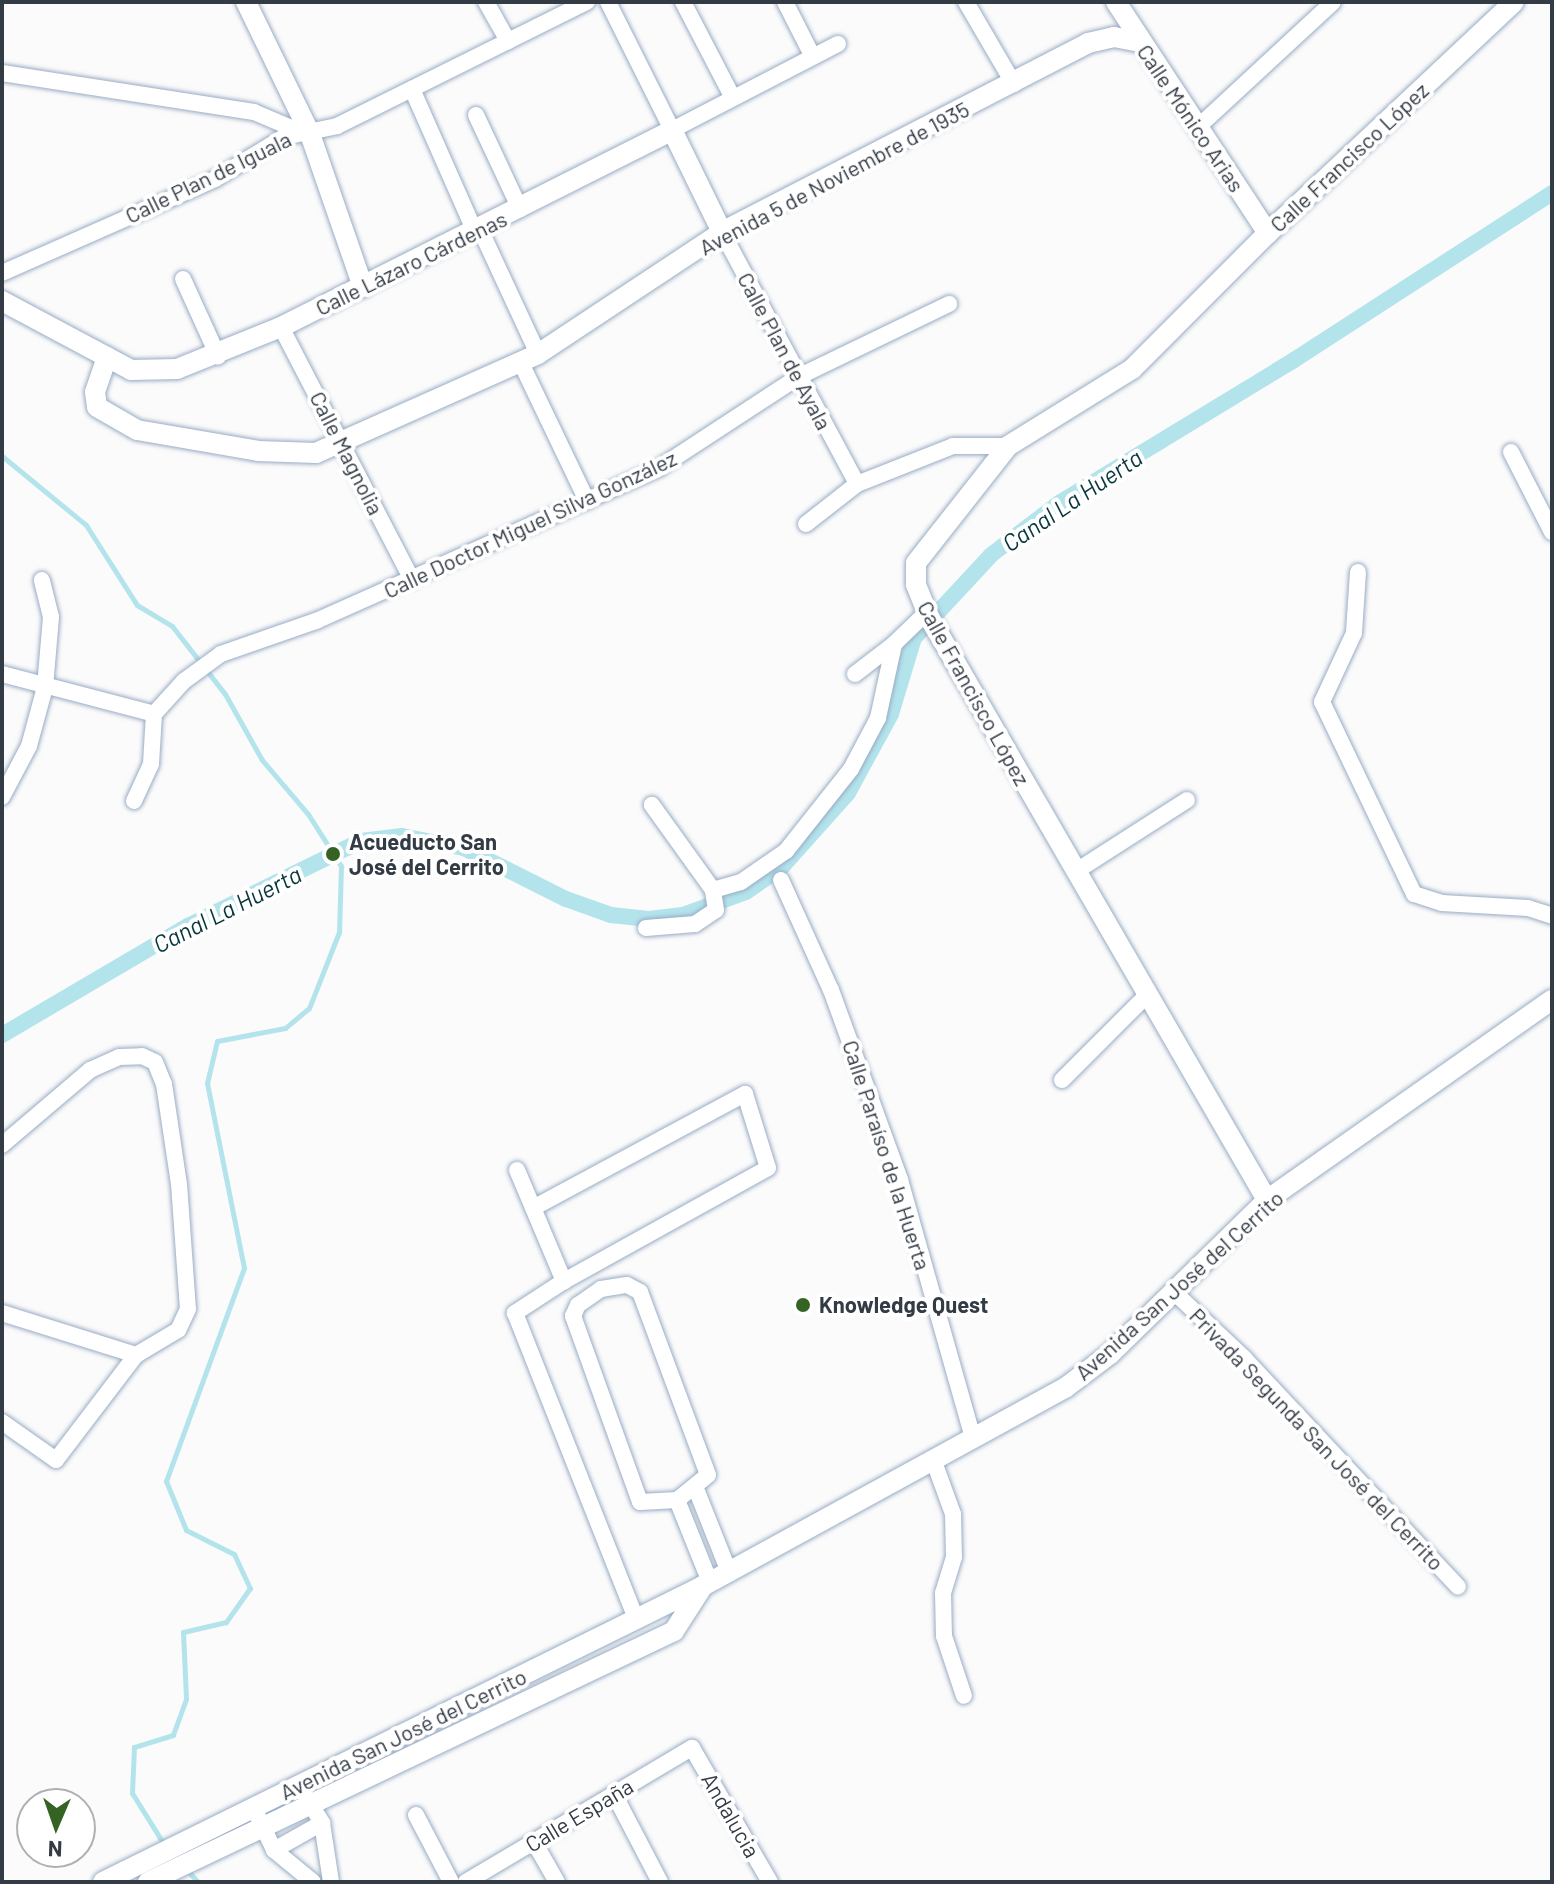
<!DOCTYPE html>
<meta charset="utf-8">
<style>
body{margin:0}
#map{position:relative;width:1554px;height:1884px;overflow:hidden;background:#fbfbfb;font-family:Barlow,sans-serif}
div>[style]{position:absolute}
.stream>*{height:5px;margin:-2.5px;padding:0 2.5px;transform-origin:2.5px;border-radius:2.5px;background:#b3e4ec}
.canal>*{height:16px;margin:-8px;padding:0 8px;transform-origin:8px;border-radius:8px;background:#b3e4ec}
.roads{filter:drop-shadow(0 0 2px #99acc4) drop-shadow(0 0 2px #99acc4)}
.minor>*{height:16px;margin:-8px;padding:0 8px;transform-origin:8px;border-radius:8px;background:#fff}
.tertiary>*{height:20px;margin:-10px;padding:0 10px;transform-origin:10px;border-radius:10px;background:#fff}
.dots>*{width:22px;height:22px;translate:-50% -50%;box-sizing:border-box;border:4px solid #fff;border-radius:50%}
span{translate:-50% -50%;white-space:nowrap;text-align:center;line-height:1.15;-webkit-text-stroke:8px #fff;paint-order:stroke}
.street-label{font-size:22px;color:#333b45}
.poi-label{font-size:22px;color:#333b45;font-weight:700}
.left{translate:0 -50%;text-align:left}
.water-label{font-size:24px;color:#07373d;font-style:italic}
.frame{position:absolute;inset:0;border:4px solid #333b45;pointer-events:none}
.north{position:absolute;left:16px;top:1788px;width:80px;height:80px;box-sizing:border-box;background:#fff;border:2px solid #adb1b5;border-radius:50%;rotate:182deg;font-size:22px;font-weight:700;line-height:32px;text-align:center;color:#333b45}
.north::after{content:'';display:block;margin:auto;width:28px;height:36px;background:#346324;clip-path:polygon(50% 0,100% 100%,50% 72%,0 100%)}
</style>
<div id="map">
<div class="stream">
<i style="left:2px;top:456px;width:109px;rotate:39.4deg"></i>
<i style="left:86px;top:525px;width:95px;rotate:57.5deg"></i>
<i style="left:137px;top:605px;width:41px;rotate:31deg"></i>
<i style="left:172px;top:626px;width:86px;rotate:52.1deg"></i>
<i style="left:225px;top:694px;width:76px;rotate:60.7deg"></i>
<i style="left:262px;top:760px;width:71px;rotate:49.6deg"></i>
<i style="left:308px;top:814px;width:62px;rotate:57.6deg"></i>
<i style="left:341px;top:866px;width:66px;rotate:91.7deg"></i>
<i style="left:339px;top:932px;width:82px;rotate:111.5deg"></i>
<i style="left:309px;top:1008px;width:31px;rotate:140deg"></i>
<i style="left:285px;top:1028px;width:69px;rotate:169.2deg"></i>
<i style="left:217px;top:1041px;width:43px;rotate:103.4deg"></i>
<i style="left:207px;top:1083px;width:189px;rotate:78.7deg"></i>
<i style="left:244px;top:1268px;width:227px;rotate:110.1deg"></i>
<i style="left:166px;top:1481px;width:53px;rotate:67.8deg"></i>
<i style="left:186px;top:1530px;width:54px;rotate:26.6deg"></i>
<i style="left:234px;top:1554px;width:38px;rotate:65deg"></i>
<i style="left:250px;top:1588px;width:42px;rotate:125.2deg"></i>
<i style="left:226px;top:1622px;width:44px;rotate:166.9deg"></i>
<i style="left:183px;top:1632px;width:67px;rotate:87.4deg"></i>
<i style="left:186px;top:1699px;width:38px;rotate:110deg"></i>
<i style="left:173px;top:1735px;width:41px;rotate:162.9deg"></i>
<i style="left:134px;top:1747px;width:46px;rotate:92.5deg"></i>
<i style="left:132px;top:1793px;width:62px;rotate:58.1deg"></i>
<i style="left:185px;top:1868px;width:19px;rotate:47deg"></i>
<i style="left:201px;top:1882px;width:58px"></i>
</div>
<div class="canal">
<i style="left:2px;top:1035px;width:216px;rotate:-30.4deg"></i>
<i style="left:188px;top:926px;width:193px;rotate:-26.2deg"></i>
<i style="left:361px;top:841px;width:41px;rotate:-7deg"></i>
<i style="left:402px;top:836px;width:63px;rotate:11deg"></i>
<i style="left:464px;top:848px;width:114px;rotate:26.6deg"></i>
<i style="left:566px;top:899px;width:48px;rotate:19.6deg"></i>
<i style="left:611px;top:915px;width:38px;rotate:6deg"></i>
<i style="left:649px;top:919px;width:34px;rotate:-7deg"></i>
<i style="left:683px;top:915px;width:67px;rotate:-20.1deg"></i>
<i style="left:746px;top:892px;width:44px;rotate:-34.8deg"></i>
<i style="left:782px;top:867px;width:99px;rotate:-48.3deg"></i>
<i style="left:848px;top:793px;width:90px;rotate:-61.4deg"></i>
<i style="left:891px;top:714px;width:79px;rotate:-73.2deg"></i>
<i style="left:914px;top:638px;width:113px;rotate:-47.1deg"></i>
<i style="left:991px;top:555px;width:86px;rotate:-37.4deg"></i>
<i style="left:1059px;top:503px;width:275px;rotate:-31.3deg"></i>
<i style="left:1294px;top:360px;width:307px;rotate:-32.9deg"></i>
</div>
<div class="roads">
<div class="minor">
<i style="left:486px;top:2px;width:45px;rotate:60.6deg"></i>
<i style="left:608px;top:2px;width:143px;rotate:63.4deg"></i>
<i style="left:672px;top:130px;width:187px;rotate:-27.4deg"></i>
<i style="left:683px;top:2px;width:108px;rotate:62.5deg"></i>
<i style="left:785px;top:2px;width:59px;rotate:63deg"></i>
<i style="left:966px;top:2px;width:95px;rotate:59.7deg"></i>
<i style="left:2px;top:73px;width:255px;rotate:8.8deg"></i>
<i style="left:254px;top:112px;width:51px;rotate:23.1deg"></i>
<i style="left:412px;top:89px;width:156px;rotate:66.2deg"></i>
<i style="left:476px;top:115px;width:104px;rotate:64.9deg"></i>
<i style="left:1197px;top:128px;width:185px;rotate:-42.8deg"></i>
<i style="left:480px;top:229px;width:138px;rotate:65.1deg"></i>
<i style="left:722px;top:232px;width:286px;rotate:61.8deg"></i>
<i style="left:2px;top:273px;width:233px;rotate:-23.8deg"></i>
<i style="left:215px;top:179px;width:81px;rotate:-31.3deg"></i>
<i style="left:284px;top:137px;width:54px;rotate:-11.7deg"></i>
<i style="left:337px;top:126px;width:279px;rotate:-26.4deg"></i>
<i style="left:183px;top:279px;width:85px;rotate:65.6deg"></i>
<i style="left:281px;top:327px;width:285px;rotate:62.6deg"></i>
<i style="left:521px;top:363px;width:153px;rotate:64.4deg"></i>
<i style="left:1511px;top:452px;width:90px;rotate:62.9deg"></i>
<i style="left:806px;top:524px;width:65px;rotate:-38.1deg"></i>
<i style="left:857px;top:484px;width:103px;rotate:-21.6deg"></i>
<i style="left:953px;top:446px;width:55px"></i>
<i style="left:1358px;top:572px;width:61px;rotate:93.8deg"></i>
<i style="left:1354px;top:633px;width:76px;rotate:114.9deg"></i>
<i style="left:1322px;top:702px;width:213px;rotate:64.4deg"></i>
<i style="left:1414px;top:894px;width:29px;rotate:18deg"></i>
<i style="left:1442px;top:903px;width:86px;rotate:3.3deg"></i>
<i style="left:1528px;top:908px;width:25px;rotate:18deg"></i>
<i style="left:2px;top:674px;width:157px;rotate:14.7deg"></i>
<i style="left:855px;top:674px;width:49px;rotate:-37.6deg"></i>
<i style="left:154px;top:714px;width:45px;rotate:-47.7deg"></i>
<i style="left:184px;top:681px;width:46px;rotate:-36.1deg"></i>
<i style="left:221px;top:654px;width:101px;rotate:-19.2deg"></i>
<i style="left:316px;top:621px;width:376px;rotate:-24deg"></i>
<i style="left:659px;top:468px;width:166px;rotate:-33.2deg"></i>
<i style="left:798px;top:377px;width:168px;rotate:-25.8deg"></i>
<i style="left:2px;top:797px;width:58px;rotate:-62.1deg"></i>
<i style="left:29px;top:746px;width:61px;rotate:-74.8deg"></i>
<i style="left:45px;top:687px;width:70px;rotate:-85.1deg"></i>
<i style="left:51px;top:617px;width:38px;rotate:-104deg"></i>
<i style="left:134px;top:801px;width:41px;rotate:-65.3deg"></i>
<i style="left:151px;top:764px;width:50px;rotate:-86.6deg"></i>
<i style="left:1075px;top:872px;width:133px;rotate:-32.7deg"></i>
<i style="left:781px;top:880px;width:121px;rotate:65.6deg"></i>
<i style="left:831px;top:990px;width:202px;rotate:70deg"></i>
<i style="left:900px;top:1180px;width:268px;rotate:74.2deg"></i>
<i style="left:713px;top:890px;width:29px;rotate:-16deg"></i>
<i style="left:741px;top:882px;width:55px;rotate:-34.6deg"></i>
<i style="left:786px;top:851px;width:105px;rotate:-51.6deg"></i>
<i style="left:851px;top:769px;width:58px;rotate:-62.1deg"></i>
<i style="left:878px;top:718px;width:76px;rotate:-77.8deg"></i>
<i style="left:894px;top:644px;width:45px;rotate:-44.1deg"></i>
<i style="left:646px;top:928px;width:49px;rotate:-4.7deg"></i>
<i style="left:695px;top:924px;width:25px;rotate:-34deg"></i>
<i style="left:716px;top:910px;width:20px;rotate:-99deg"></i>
<i style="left:713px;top:890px;width:105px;rotate:-125.7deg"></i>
<i style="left:1062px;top:1080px;width:119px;rotate:-45deg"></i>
<i style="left:2px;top:1145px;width:116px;rotate:-40.4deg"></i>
<i style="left:90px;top:1070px;width:32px;rotate:-24deg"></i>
<i style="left:119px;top:1057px;width:23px;rotate:-2deg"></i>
<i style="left:142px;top:1056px;width:14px;rotate:25deg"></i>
<i style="left:155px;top:1062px;width:24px;rotate:68deg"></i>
<i style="left:164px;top:1084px;width:101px;rotate:81.5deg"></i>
<i style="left:179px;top:1184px;width:125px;rotate:85.9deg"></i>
<i style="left:188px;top:1309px;width:23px;rotate:115deg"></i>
<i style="left:178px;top:1330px;width:49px;rotate:149.2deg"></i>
<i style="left:136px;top:1355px;width:140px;rotate:-162.6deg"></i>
<i style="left:517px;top:1170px;width:121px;rotate:67.1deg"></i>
<i style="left:533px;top:1208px;width:241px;rotate:-28.3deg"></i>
<i style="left:745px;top:1094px;width:77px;rotate:72.7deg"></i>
<i style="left:768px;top:1168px;width:233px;rotate:151deg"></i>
<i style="left:564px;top:1281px;width:59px;rotate:146.9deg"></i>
<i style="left:515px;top:1313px;width:329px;rotate:68.4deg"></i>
<i style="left:627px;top:1285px;width:15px;rotate:28deg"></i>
<i style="left:640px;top:1292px;width:195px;rotate:69.6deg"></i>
<i style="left:708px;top:1475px;width:40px;rotate:141deg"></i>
<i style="left:677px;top:1500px;width:37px;rotate:177deg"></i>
<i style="left:640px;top:1502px;width:198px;rotate:-109.8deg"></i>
<i style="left:573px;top:1316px;width:12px;rotate:-66deg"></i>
<i style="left:578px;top:1305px;width:28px;rotate:-35deg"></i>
<i style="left:601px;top:1289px;width:26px;rotate:-9deg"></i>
<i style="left:1175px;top:1293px;width:95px;rotate:43.3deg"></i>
<i style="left:1244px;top:1358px;width:313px;rotate:46.9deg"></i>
<i style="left:2px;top:1422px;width:66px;rotate:35.1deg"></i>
<i style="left:56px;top:1460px;width:132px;rotate:-52.7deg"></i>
<i style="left:933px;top:1459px;width:59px;rotate:70deg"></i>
<i style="left:953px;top:1514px;width:43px;rotate:88.7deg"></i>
<i style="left:954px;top:1557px;width:38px;rotate:107deg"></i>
<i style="left:943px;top:1593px;width:43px;rotate:88.7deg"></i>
<i style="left:944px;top:1636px;width:63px;rotate:71.6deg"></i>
<i style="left:696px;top:1489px;width:89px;rotate:68.3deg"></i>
<i style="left:677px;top:1500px;width:88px;rotate:68.1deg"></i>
<i style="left:614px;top:1794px;width:99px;rotate:62.4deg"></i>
<i style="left:306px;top:1797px;width:31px;rotate:58deg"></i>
<i style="left:322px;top:1823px;width:60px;rotate:81.3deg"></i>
<i style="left:416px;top:1815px;width:76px;rotate:62.4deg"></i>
<i style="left:258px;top:1817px;width:37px;rotate:64deg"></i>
<i style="left:274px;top:1850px;width:50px;rotate:39.4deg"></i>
<i style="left:534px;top:1842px;width:46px;rotate:60.1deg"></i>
<i style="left:274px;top:1850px;width:55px;rotate:-29.4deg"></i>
<i style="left:466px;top:1882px;width:263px;rotate:-30.7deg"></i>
<i style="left:692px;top:1748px;width:155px;rotate:59.8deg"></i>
</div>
<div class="tertiary">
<i style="left:246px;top:2px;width:147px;rotate:64.1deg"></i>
<i style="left:310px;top:134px;width:162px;rotate:70.9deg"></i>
<i style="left:1116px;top:2px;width:277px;rotate:56.7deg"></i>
<i style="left:2px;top:301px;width:146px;rotate:28.1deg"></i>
<i style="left:131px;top:370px;width:46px;rotate:-1.2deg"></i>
<i style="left:177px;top:369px;width:112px;rotate:-22deg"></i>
<i style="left:281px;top:327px;width:438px;rotate:-26.7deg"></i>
<i style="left:672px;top:130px;width:114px;rotate:63.9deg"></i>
<i style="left:107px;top:357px;width:37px;rotate:109deg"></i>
<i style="left:95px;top:392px;width:15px;rotate:82deg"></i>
<i style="left:97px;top:407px;width:46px;rotate:29.9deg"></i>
<i style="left:137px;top:430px;width:123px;rotate:9.8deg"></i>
<i style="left:258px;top:451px;width:58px;rotate:2deg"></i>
<i style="left:316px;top:453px;width:243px;rotate:-24deg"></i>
<i style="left:538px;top:354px;width:221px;rotate:-33.5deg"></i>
<i style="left:722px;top:232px;width:412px;rotate:-27.3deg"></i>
<i style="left:1088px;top:43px;width:27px;rotate:-13deg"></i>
<i style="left:1114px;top:37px;width:25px;rotate:11deg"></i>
<i style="left:1267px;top:1200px;width:674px;rotate:-120.1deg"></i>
<i style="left:929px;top:617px;width:35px;rotate:-112deg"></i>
<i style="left:916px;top:584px;width:21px;rotate:-90deg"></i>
<i style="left:916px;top:563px;width:149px;rotate:-51.8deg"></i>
<i style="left:1008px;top:446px;width:146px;rotate:-31.8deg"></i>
<i style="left:1132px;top:369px;width:192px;rotate:-45deg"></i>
<i style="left:1268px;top:233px;width:337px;rotate:-43.2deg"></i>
<i style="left:103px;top:1882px;width:669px;rotate:-26.26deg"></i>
<i style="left:703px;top:1586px;width:413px;rotate:-28.7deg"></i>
<i style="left:1065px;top:1388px;width:56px;rotate:-37.1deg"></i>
<i style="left:1110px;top:1354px;width:220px;rotate:-44.4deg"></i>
<i style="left:1267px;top:1200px;width:348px;rotate:-35.1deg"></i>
<i style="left:148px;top:1882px;width:583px;rotate:-25.51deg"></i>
<i style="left:674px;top:1631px;width:54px;rotate:-57.2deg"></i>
</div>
</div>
<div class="dots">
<i style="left:333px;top:854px;background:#346324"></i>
<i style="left:803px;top:1305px;background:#346324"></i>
</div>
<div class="street-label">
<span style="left:1191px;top:118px;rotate:56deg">Calle Mónico Arias</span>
<span style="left:1349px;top:157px;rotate:-43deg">Calle Francisco López</span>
<span style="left:208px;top:177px;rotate:-26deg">Calle Plan de Iguala</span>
<span style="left:834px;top:178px;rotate:-28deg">Avenida 5 de Noviembre de 1935</span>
<span style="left:411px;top:263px;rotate:-26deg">Calle Lázaro Cárdenas</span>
<span style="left:785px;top:351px;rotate:62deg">Calle Plan de Ayala</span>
<span style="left:347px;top:453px;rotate:63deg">Calle Magnolia</span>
<span style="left:530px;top:524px;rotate:-25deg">Calle Doctor Miguel Silva González</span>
<span style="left:974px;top:693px;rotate:61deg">Calle Francisco López</span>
<span style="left:887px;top:1155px;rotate:72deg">Calle Paraíso de la Huerta</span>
<span style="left:1179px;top:1285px;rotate:-42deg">Avenida San José del Cerrito</span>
<span style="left:1317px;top:1439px;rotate:46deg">Privada Segunda San José del Cerrito</span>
<span style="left:403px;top:1734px;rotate:-26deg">Avenida San José del Cerrito</span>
<span style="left:579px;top:1815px;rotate:-31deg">Calle España</span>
<span style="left:731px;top:1815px;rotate:60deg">Andalucia</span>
</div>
<div class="poi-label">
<span class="left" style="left:349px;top:854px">Acueducto San<br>José del Cerrito</span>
<span class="left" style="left:819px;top:1305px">Knowledge Quest</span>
</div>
<div class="water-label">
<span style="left:1072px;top:500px;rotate:-34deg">Canal La Huerta</span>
<span style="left:227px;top:909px;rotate:-27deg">Canal La Huerta</span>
</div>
<div class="frame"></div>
<div class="north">N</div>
</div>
